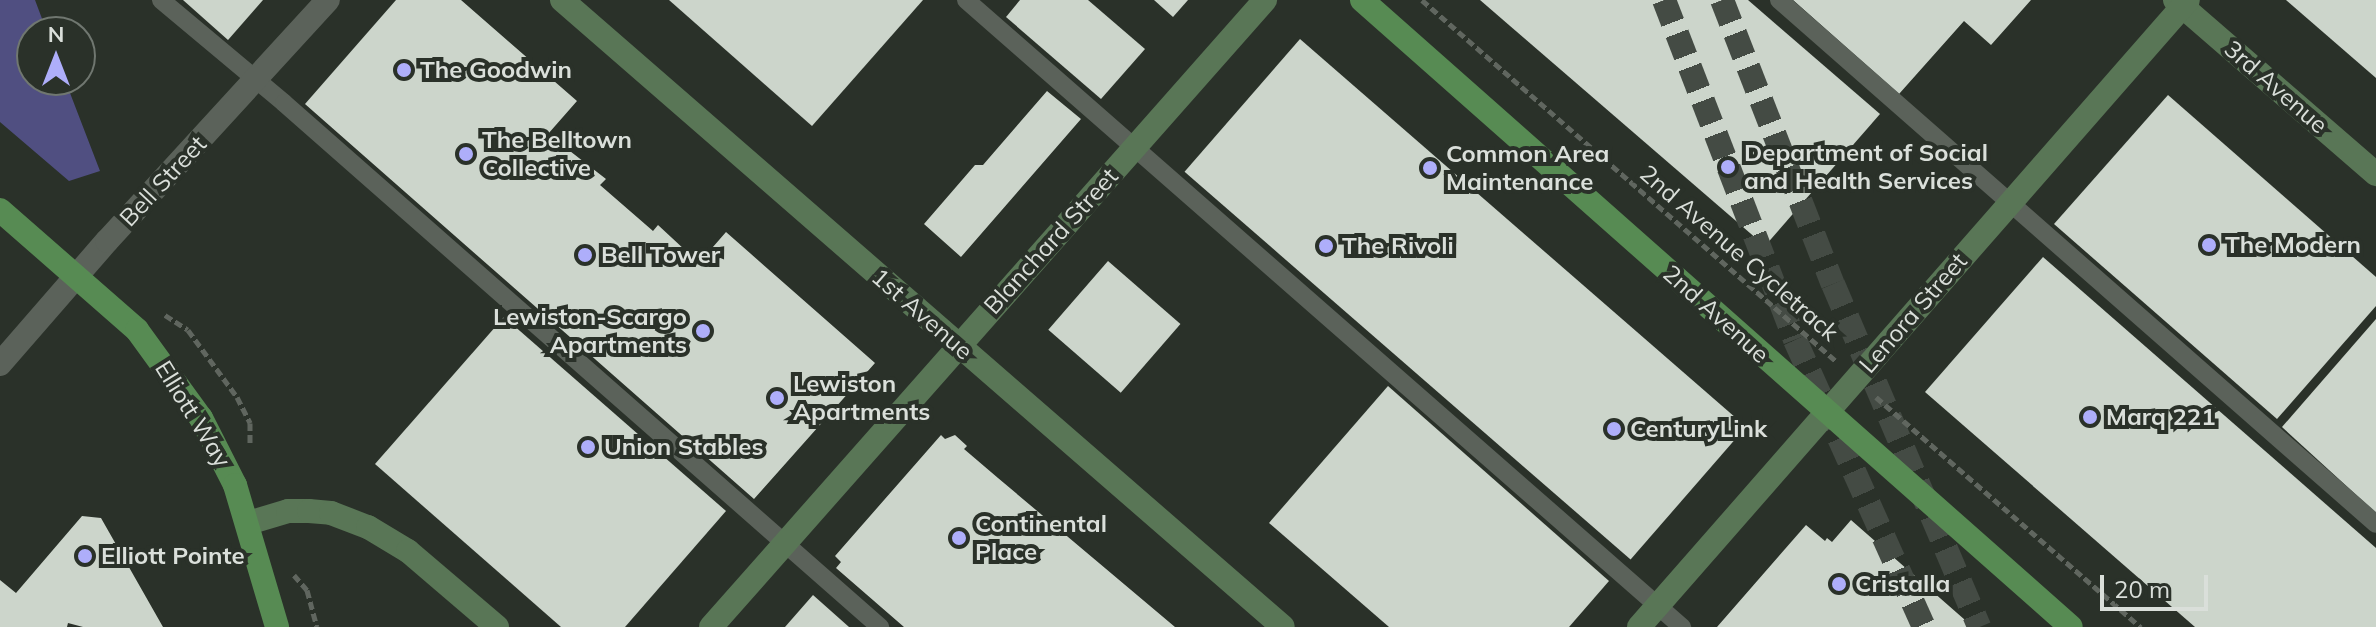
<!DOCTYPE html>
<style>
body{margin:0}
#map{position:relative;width:2376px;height:627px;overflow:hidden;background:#2a3129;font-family:Mulish,sans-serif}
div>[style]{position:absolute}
.green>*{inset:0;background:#504f81}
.building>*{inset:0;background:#ccd5cb;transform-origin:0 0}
.highway-tunnel>*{height:24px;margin-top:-12px;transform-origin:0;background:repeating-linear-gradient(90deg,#444b44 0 24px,transparent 0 36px)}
.path>*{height:5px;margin-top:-2.5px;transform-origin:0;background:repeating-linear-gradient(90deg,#60665f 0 8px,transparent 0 12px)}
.lane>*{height:18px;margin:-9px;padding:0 9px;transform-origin:9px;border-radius:9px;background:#5b625a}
.street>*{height:24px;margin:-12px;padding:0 12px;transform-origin:12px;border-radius:12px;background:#5b625a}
.secondary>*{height:24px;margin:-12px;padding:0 12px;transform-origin:12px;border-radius:12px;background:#597656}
.primary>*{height:24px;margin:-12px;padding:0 12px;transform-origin:12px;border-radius:12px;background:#578b53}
.dots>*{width:22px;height:22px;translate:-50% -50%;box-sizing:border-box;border:4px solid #2a3129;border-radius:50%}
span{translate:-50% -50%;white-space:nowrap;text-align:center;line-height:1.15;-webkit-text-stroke:8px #2a3129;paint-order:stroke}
.poi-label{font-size:24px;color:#dadfda;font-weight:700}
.left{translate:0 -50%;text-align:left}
.right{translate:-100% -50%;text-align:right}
.street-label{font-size:24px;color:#dadfda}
.north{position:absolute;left:16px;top:16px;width:80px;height:80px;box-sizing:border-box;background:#2a3129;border:2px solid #707770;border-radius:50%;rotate:0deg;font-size:22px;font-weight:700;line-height:32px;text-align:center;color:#dadfda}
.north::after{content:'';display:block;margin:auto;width:28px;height:36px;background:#aeaefa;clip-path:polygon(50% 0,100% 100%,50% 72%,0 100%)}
.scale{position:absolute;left:2100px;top:575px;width:108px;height:36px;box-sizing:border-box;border:4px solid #dadfda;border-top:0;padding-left:10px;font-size:24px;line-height:28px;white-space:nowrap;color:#dadfda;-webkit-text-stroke:6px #2a3129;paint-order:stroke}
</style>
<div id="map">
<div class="green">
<i style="clip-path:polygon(0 0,35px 0,47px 32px,32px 32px,32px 80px,65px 80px,100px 171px,69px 181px,0 122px)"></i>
</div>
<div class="building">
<i style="clip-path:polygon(183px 0,263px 0,228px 40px)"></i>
<i style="clip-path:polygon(396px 0,461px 0,577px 101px,548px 134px,606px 179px,600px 185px,653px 231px,658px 225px,699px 263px,726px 232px,875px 363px,754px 499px,305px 104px)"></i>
<i style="clip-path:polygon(669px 0,923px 0,812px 126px)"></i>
<i style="clip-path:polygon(1020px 0,1088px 0,1145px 49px,1101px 99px,1006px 17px)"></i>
<i style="clip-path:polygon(1154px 0,1188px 0,1173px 17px)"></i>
<i style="clip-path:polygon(1480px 0,1748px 0,1880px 114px,1765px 246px)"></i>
<i style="clip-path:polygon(1793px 0,2031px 0,1991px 45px,1964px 21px,1899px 94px)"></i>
<i style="clip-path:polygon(2286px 0,2376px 0,2376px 78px)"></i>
<i style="left:1300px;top:39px;width:591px;height:176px;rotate:41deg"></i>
<i style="clip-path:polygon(1047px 91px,1081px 119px,961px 257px,924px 224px,975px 165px,983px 165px)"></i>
<i style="clip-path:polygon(2168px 95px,2376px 277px,2376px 306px,2277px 419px,2054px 224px)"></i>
<i style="clip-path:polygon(2043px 257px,2376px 548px,2376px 627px,2195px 627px,1925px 392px)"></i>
<i style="left:1108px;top:261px;width:96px;height:91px;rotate:41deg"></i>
<i style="clip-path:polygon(504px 317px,726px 511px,625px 627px,561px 627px,375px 464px)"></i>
<i style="clip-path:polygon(2376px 319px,2376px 513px,2282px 427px)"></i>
<i style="clip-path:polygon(1388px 386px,1609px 581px,1569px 627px,1389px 627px,1269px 523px)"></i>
<i style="clip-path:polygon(941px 435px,945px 439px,955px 435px,967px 446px,964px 449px,998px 478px,1175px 627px,904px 627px,836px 568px,841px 562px,835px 556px)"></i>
<i style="clip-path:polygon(82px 516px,101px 518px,163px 627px,83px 627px,68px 623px,67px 627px,0 627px,0 580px,16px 593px)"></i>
<i style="clip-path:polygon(1851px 520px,1973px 627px,1717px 627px,1806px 525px,1825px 541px,1827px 538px,1832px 542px)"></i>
<i style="clip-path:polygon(813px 595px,849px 627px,785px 627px)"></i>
</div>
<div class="highway-tunnel">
<i style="left:1664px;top:0;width:364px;rotate:68.9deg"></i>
<i style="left:1795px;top:340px;width:315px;rotate:65.8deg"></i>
<i style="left:1722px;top:0;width:305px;rotate:68.7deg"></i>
<i style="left:1833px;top:284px;width:373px;rotate:66.9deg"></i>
</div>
<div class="path">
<i style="left:1422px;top:0;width:549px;rotate:41.09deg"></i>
<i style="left:165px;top:315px;width:27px;rotate:33deg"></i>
<i style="left:188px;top:330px;width:83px;rotate:53.8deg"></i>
<i style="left:237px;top:397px;width:29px;rotate:63deg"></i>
<i style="left:250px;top:423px;width:22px;rotate:90deg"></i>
<i style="left:1876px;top:397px;width:351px;rotate:41deg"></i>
<i style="left:294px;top:575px;width:20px;rotate:49deg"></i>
<i style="left:307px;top:590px;width:38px;rotate:75deg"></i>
</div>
<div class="lane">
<i style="left:161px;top:0;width:160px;rotate:39.9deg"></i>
<i style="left:284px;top:103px;width:794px;rotate:41.32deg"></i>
<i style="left:966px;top:0;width:952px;rotate:41.21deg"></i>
<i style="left:1779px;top:0;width:794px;rotate:41.27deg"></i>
</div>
<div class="street">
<i style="left:0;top:364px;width:163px;rotate:-49deg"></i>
<i style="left:107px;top:241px;width:327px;rotate:-47.5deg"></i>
</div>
<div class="secondary">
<i style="left:562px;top:0;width:955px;rotate:41.01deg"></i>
<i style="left:2175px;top:0;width:266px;rotate:40.9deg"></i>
<i style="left:248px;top:523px;width:42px;rotate:-16.7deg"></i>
<i style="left:288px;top:511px;width:21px"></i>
<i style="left:309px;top:511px;width:22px;rotate:5deg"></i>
<i style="left:331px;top:513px;width:40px;rotate:21deg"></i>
<i style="left:368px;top:527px;width:47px;rotate:31deg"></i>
<i style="left:408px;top:551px;width:117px;rotate:40.5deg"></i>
<i style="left:711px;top:627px;width:837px;rotate:-48.54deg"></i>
<i style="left:1639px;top:627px;width:833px;rotate:-48.79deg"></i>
</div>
<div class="primary">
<i style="left:1362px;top:0;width:946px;rotate:41.49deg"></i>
<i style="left:0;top:210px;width:182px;rotate:41.2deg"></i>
<i style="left:137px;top:330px;width:109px;rotate:54deg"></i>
<i style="left:201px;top:418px;width:75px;rotate:63.1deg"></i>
<i style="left:235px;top:485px;width:148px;rotate:73.5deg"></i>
</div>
<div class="dots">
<i style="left:404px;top:70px;background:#aeaefa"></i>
<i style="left:466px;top:154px;background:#aeaefa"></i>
<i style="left:1728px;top:167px;background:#aeaefa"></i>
<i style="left:1430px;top:168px;background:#aeaefa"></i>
<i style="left:2209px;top:245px;background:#aeaefa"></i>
<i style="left:1326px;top:246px;background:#aeaefa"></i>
<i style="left:585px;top:255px;background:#aeaefa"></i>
<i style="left:703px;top:331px;background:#aeaefa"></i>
<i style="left:777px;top:398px;background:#aeaefa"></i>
<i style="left:2090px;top:417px;background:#aeaefa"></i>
<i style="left:1614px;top:429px;background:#aeaefa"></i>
<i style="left:588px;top:447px;background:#aeaefa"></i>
<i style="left:959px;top:538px;background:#aeaefa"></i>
<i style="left:85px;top:556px;background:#aeaefa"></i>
<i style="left:1839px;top:584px;background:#aeaefa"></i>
</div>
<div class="poi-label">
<span class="left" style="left:420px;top:70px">The Goodwin</span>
<span class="left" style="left:482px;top:154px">The Belltown<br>Collective</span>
<span class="left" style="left:1744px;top:167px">Department of Social<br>and Health Services</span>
<span class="left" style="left:1446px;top:168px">Common Area<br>Maintenance</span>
<span class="left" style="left:2225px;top:245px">The Modern</span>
<span class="left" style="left:1342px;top:246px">The Rivoli</span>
<span class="left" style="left:601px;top:255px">Bell Tower</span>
<span class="right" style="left:687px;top:331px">Lewiston-Scargo<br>Apartments</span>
<span class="left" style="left:793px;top:398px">Lewiston<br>Apartments</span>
<span class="left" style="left:2106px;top:417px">Marq 221</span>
<span class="left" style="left:1630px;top:429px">CenturyLink</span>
<span class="left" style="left:604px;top:447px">Union Stables</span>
<span class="left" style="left:975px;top:538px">Continental<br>Place</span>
<span class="left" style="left:101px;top:556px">Elliott Pointe</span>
<span class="left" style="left:1855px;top:584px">Cristalla</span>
</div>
<div class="street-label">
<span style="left:2276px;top:87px;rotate:41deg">3rd Avenue</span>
<span style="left:163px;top:181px;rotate:-47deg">Bell Street</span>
<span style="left:1051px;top:241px;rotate:-48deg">Blanchard Street</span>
<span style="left:1739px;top:253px;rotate:41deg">2nd Avenue Cycletrack</span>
<span style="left:1913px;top:313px;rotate:-49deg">Lenora Street</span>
<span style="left:922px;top:314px;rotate:41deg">1st Avenue</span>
<span style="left:1716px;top:314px;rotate:42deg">2nd Avenue</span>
<span style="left:193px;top:414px;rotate:58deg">Elliott Way</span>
</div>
<div class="north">N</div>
<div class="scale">20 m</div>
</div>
